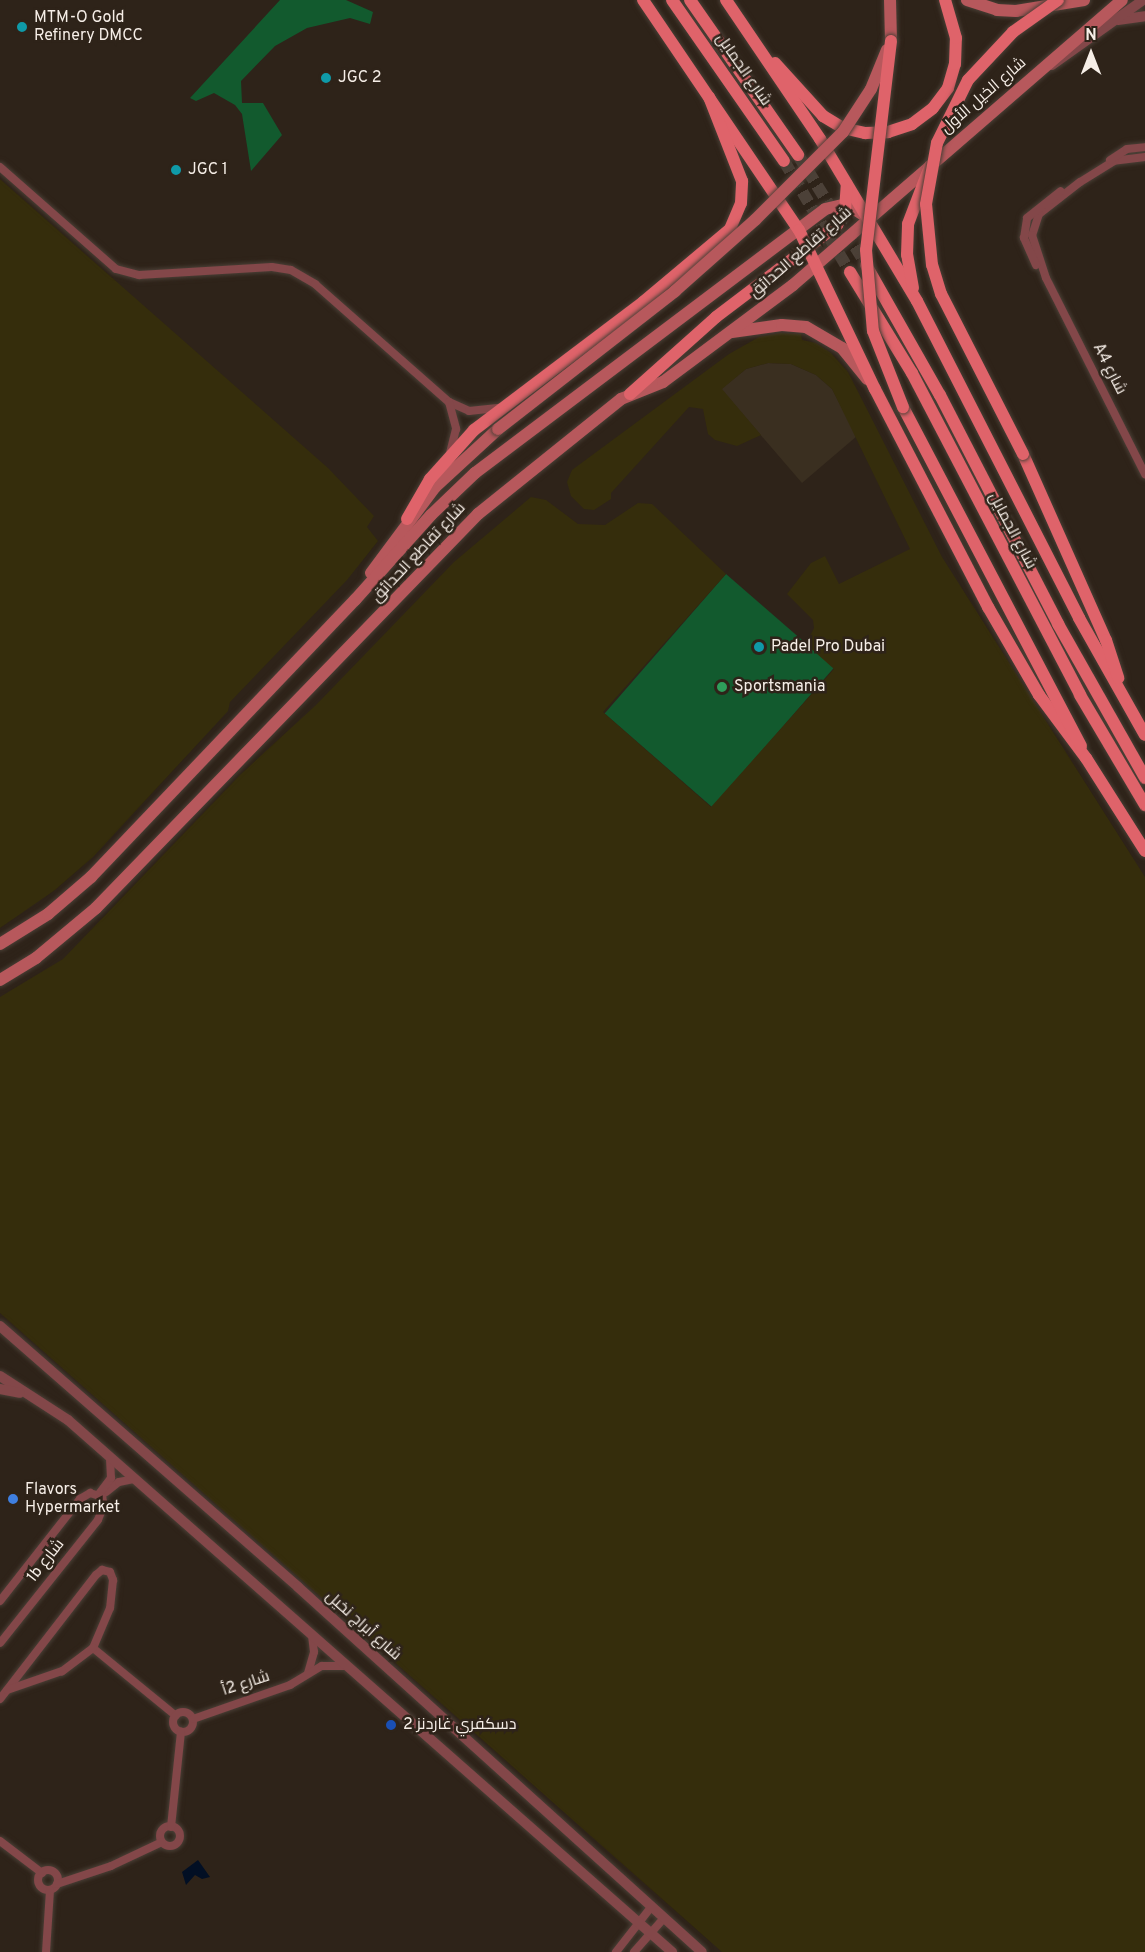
<!DOCTYPE html>
<meta charset="utf-8">
<style>
body{margin:0}
#map{position:relative;width:1145px;height:1952px;overflow:hidden;background:#2e2319;font-family:Overpass,Cairo,sans-serif}
div>[style]{position:absolute}
.commercial>*{inset:0;background:#3a2f20}
.green>*{inset:0;background:#125a2e;transform-origin:0 0}
.sand>*{inset:0;background:#352d0c}
.water>*{inset:0;background:#020f24}
.primary-tunnel>*{height:12px;margin-top:-6px;transform-origin:0;background:repeating-linear-gradient(90deg,#4c4138 0 12px,transparent 0 18px)}
.roads{filter:drop-shadow(0 0 2px #4a3f36) drop-shadow(0 0 2px #4a3f36)}
.minor>*{height:8px;margin:-4px;padding:0 4px;transform-origin:4px;border-radius:4px;background:#834749}
.minor>.ring{margin:-4px;padding:0;box-sizing:content-box;background:none;border:8px solid #834749;border-radius:50%}
.tertiary>*{height:10px;margin:-5px;padding:0 5px;transform-origin:5px;border-radius:5px;background:#834749}
.secondary>*{height:12px;margin:-6px;padding:0 6px;transform-origin:6px;border-radius:6px;background:#b7585c}
.primary>*{height:12px;margin:-6px;padding:0 6px;transform-origin:6px;border-radius:6px;background:#df636a}
.bridges{filter:drop-shadow(0 0 2px #4a3f36) drop-shadow(0 0 2px #4a3f36)}
.secondary-bridge>*{height:12px;margin:-6px;padding:0 6px;transform-origin:6px;border-radius:6px;background:#b7585c}
.primary-bridge>*{height:12px;margin:-6px;padding:0 6px;transform-origin:6px;border-radius:6px;background:#df636a}
.dots>*{width:16px;height:16px;translate:-50% -50%;box-sizing:border-box;border:3px solid #2e2319;border-radius:50%}
span{translate:-50% -50%;white-space:nowrap;text-align:center;line-height:1.15;-webkit-text-stroke:5px #2e2319;paint-order:stroke}
.poi-label{font-size:16px;color:#f6eee7}
.left{translate:0 -50%;text-align:left}
.street-label{font-size:16px;color:#f6eee7}
.north{position:absolute;left:1061px;top:24px;width:60px;height:60px;-webkit-text-stroke:4px #2e2319;paint-order:stroke;rotate:0deg;font-size:16px;font-weight:700;line-height:24px;text-align:center;color:#f6eee7}
.north::after{content:'';display:block;margin:auto;width:21px;height:27px;background:#f6eee7;clip-path:polygon(50% 0,100% 100%,50% 72%,0 100%)}
</style>
<div id="map">
<div class="commercial">
<i style="clip-path:polygon(768px 363px,791px 364px,816px 375px,832px 389px,857px 436px,802px 483px,721px 389px,746px 369px)"></i>
</div>
<div class="green">
<i style="clip-path:polygon(280px 0,346px 0,373px 12px,370px 24px,350px 18px,307px 28px,275px 46px,241px 81px,242px 103px,263px 103px,282px 135px,251px 171px,242px 114px,235px 105px,214px 93px,196px 101px,190px 98px)"></i>
<i style="left:726px;top:574px;width:143px;height:185px;rotate:41deg"></i>
</div>
<div class="sand">
<i style="clip-path:polygon(0 179px,328px 468px,374px 516px,367px 527px,378px 541px,347px 580px,230px 702px,228px 711px,93px 857px,55px 890px,0 928px)"></i>
<i style="clip-path:polygon(780px 333px,801px 334px,802px 340px,816px 343px,831px 353px,848px 372px,942px 557px,1145px 877px,1145px 1952px,722px 1952px,0 1313px,0 997px,63px 959px,240px 775px,316px 705px,454px 562px,531px 497px,546px 500px,578px 524px,605px 525px,638px 503px,652px 504px,726px 574px,603px 712px,711px 807px,834px 669px,806px 644px,814px 628px,813px 620px,787px 594px,811px 563px,825px 556px,839px 584px,910px 549px,832px 389px,816px 375px,791px 364px,768px 363px,746px 369px,722px 389px,761px 435px,737px 446px,715px 440px,708px 434px,703px 409px,689px 407px,611px 493px,611px 499px,594px 510px,584px 509px,571px 496px,567px 482px,572px 470px,729px 354px,759px 337px)"></i>
</div>
<div class="water">
<i style="clip-path:polygon(198px 1860px,210px 1877px,202px 1879px,195px 1875px,186px 1885px,182px 1872px)"></i>
</div>
<div class="primary-tunnel">
<i style="left:798px;top:155px;width:125px;rotate:58.1deg"></i>
<i style="left:784px;top:161px;width:129px;rotate:59.3deg"></i>
</div>
<div class="roads">
<div class="minor">
<i style="left:1145px;top:157px;width:31px;rotate:173deg"></i>
<i style="left:1114px;top:161px;width:40px;rotate:148deg"></i>
<i style="left:1080px;top:182px;width:52px;rotate:142deg"></i>
<i style="left:1039px;top:214px;width:22px;rotate:108deg"></i>
<i style="left:1032px;top:235px;width:45px;rotate:72deg"></i>
<i style="left:1046px;top:278px;width:220px;rotate:63.2deg"></i>
<i style="left:1110px;top:160px;width:20px;rotate:-33deg"></i>
<i style="left:1127px;top:149px;width:18px;rotate:-6deg"></i>
<i style="left:0;top:167px;width:154px;rotate:41.3deg"></i>
<i style="left:116px;top:269px;width:24px;rotate:15deg"></i>
<i style="left:139px;top:275px;width:133px;rotate:-3.4deg"></i>
<i style="left:272px;top:267px;width:19px;rotate:9deg"></i>
<i style="left:291px;top:270px;width:28px;rotate:30deg"></i>
<i style="left:315px;top:284px;width:179px;rotate:41.4deg"></i>
<i style="left:449px;top:402px;width:22px;rotate:24deg"></i>
<i style="left:469px;top:411px;width:31px;rotate:-6deg"></i>
<i style="left:1036px;top:265px;width:30px;rotate:-114deg"></i>
<i style="left:1024px;top:238px;width:20px;rotate:-81deg"></i>
<i style="left:1027px;top:218px;width:43px;rotate:-38.5deg"></i>
<i style="left:449px;top:402px;width:28px;rotate:75deg"></i>
<i style="left:456px;top:429px;width:25px;rotate:104deg"></i>
<i style="left:106px;top:1492px;width:16px;rotate:-38deg"></i>
<i style="left:119px;top:1482px;width:16px;rotate:-11deg"></i>
<i style="left:99px;top:1494px;width:20px;rotate:-53deg"></i>
<i style="left:111px;top:1478px;width:21px;rotate:-93deg"></i>
<i style="left:0;top:1601px;width:130px;rotate:-51.9deg"></i>
<i style="left:80px;top:1499px;width:12px;rotate:-31deg"></i>
<i style="left:90px;top:1493px;width:13px;rotate:18deg"></i>
<i style="left:102px;top:1497px;width:8px;rotate:76deg"></i>
<i style="left:104px;top:1505px;width:16px;rotate:112deg"></i>
<i style="left:98px;top:1520px;width:157px;rotate:128.5deg"></i>
<i style="left:93px;top:1648px;width:107px;rotate:39.3deg"></i>
<i style="left:308px;top:1673px;width:22px;rotate:-74deg"></i>
<i style="left:314px;top:1652px;width:16px;rotate:-97deg"></i>
<i style="left:0;top:1699px;width:157px;rotate:-52.3deg"></i>
<i style="left:96px;top:1575px;width:8px;rotate:-40deg"></i>
<i style="left:102px;top:1570px;width:8px;rotate:14deg"></i>
<i style="left:110px;top:1572px;width:9px;rotate:69deg"></i>
<i style="left:113px;top:1580px;width:28px;rotate:96deg"></i>
<i style="left:110px;top:1608px;width:43px;rotate:113deg"></i>
<i style="left:93px;top:1648px;width:39px;rotate:143deg"></i>
<i style="left:62px;top:1671px;width:58px;rotate:160.9deg"></i>
<i class="ring" style="left:173px;top:1712px;width:12px;height:12px"></i>
<i style="left:193px;top:1719px;width:103px;rotate:-19.3deg"></i>
<i style="left:290px;top:1685px;width:37px;rotate:-31deg"></i>
<i style="left:322px;top:1666px;width:25px"></i>
<i class="ring" style="left:160px;top:1826px;width:12px;height:12px"></i>
<i style="left:171px;top:1827px;width:96px;rotate:-84deg"></i>
<i style="left:0;top:1841px;width:53px;rotate:37.3deg"></i>
<i class="ring" style="left:38px;top:1870px;width:12px;height:12px"></i>
<i style="left:57px;top:1884px;width:57px;rotate:-18.4deg"></i>
<i style="left:111px;top:1866px;width:56px;rotate:-25.2deg"></i>
<i style="left:46px;top:1952px;width:62px;rotate:-86.3deg"></i>
<i style="left:616px;top:1952px;width:58px;rotate:-52deg"></i>
<i style="left:634px;top:1952px;width:45px;rotate:-48.6deg"></i>
</div>
<div class="tertiary">
<i style="left:1118px;top:20px;width:27px;rotate:-8deg"></i>
<i style="left:1052px;top:65px;width:112px;rotate:-35.5deg"></i>
<i style="left:0;top:1326px;width:396px;rotate:41.2deg"></i>
<i style="left:298px;top:1587px;width:544px;rotate:42.1deg"></i>
<i style="left:0;top:1376px;width:81px;rotate:32.9deg"></i>
<i style="left:68px;top:1420px;width:805px;rotate:41.37deg"></i>
<i style="left:0;top:1389px;width:20px;rotate:11deg"></i>
</div>
<div class="secondary">
<i style="left:890px;top:0;width:41px;rotate:88.6deg"></i>
<i style="left:967px;top:0;width:32px;rotate:18deg"></i>
<i style="left:997px;top:10px;width:19px;rotate:3deg"></i>
<i style="left:1016px;top:11px;width:69px;rotate:-9.2deg"></i>
<i style="left:732px;top:332px;width:50px;rotate:-8deg"></i>
<i style="left:782px;top:325px;width:24px;rotate:5deg"></i>
<i style="left:806px;top:327px;width:42px;rotate:30.3deg"></i>
<i style="left:842px;top:348px;width:40px;rotate:51deg"></i>
<i style="left:371px;top:573px;width:107px;rotate:-53.3deg"></i>
<i style="left:435px;top:487px;width:86px;rotate:-42.6deg"></i>
<i style="left:0;top:944px;width:57px;rotate:-32deg"></i>
<i style="left:48px;top:914px;width:57px;rotate:-40.7deg"></i>
<i style="left:91px;top:877px;width:383px;rotate:-46.4deg"></i>
<i style="left:355px;top:600px;width:114px;rotate:-48.2deg"></i>
<i style="left:431px;top:515px;width:61px;rotate:-43.7deg"></i>
<i style="left:475px;top:473px;width:438px;rotate:-37deg"></i>
<i style="left:825px;top:209px;width:23px;rotate:-13deg"></i>
<i style="left:847px;top:204px;width:23px;rotate:34deg"></i>
<i style="left:0;top:980px;width:42px;rotate:-31.4deg"></i>
<i style="left:36px;top:958px;width:78px;rotate:-39.8deg"></i>
<i style="left:96px;top:908px;width:549px;rotate:-45.89deg"></i>
<i style="left:478px;top:514px;width:184px;rotate:-38.8deg"></i>
<i style="left:621px;top:399px;width:45px;rotate:-22deg"></i>
<i style="left:663px;top:382px;width:162px;rotate:-36.7deg"></i>
<i style="left:793px;top:285px;width:435px;rotate:-40.9deg"></i>
</div>
<div class="primary">
<i style="left:643px;top:0;width:278px;rotate:55.9deg"></i>
<i style="left:799px;top:230px;width:176px;rotate:64.5deg"></i>
<i style="left:875px;top:389px;width:246px;rotate:62.6deg"></i>
<i style="left:988px;top:607px;width:102px;rotate:59.9deg"></i>
<i style="left:1039px;top:695px;width:79px;rotate:53.3deg"></i>
<i style="left:1086px;top:758px;width:110px;rotate:57.6deg"></i>
<i style="left:672px;top:0;width:196px;rotate:55.2deg"></i>
<i style="left:690px;top:0;width:189px;rotate:55.1deg"></i>
<i style="left:726px;top:0;width:168px;rotate:55.9deg"></i>
<i style="left:820px;top:139px;width:189px;rotate:59.1deg"></i>
<i style="left:917px;top:301px;width:356px;rotate:62.9deg"></i>
<i style="left:1079px;top:618px;width:134px;rotate:60.6deg"></i>
<i style="left:775px;top:63px;width:72px;rotate:47.8deg"></i>
<i style="left:823px;top:116px;width:23px;rotate:31deg"></i>
<i style="left:843px;top:128px;width:23px;rotate:13deg"></i>
<i style="left:865px;top:133px;width:23px;rotate:-2deg"></i>
<i style="left:888px;top:132px;width:25px;rotate:-18deg"></i>
<i style="left:912px;top:124px;width:26px;rotate:-37deg"></i>
<i style="left:933px;top:108px;width:25px;rotate:-53deg"></i>
<i style="left:948px;top:88px;width:25px;rotate:-74deg"></i>
<i style="left:955px;top:64px;width:26px;rotate:-88deg"></i>
<i style="left:956px;top:38px;width:40px;rotate:-106deg"></i>
<i style="left:866px;top:265px;width:150px;rotate:60.4deg"></i>
<i style="left:940px;top:395px;width:258px;rotate:62.7deg"></i>
<i style="left:1058px;top:624px;width:177px;rotate:60.5deg"></i>
<i style="left:850px;top:272px;width:119px;rotate:58.5deg"></i>
<i style="left:912px;top:373px;width:363px;rotate:62.4deg"></i>
<i style="left:1080px;top:695px;width:128px;rotate:59.4deg"></i>
<i style="left:913px;top:288px;width:34px;rotate:-100deg"></i>
<i style="left:907px;top:255px;width:31px;rotate:-88deg"></i>
<i style="left:908px;top:224px;width:62px;rotate:-69.2deg"></i>
<i style="left:630px;top:394px;width:115px;rotate:-41.8deg"></i>
<i style="left:716px;top:317px;width:152px;rotate:-37.2deg"></i>
<i style="left:837px;top:225px;width:17px;rotate:-62deg"></i>
<i style="left:845px;top:210px;width:26px;rotate:-86deg"></i>
<i style="left:903px;top:407px;width:383px;rotate:62.3deg"></i>
<i style="left:1023px;top:454px;width:204px;rotate:66deg"></i>
<i style="left:1106px;top:640px;width:40px;rotate:72deg"></i>
<i style="left:407px;top:519px;width:46px;rotate:-60.1deg"></i>
<i style="left:430px;top:479px;width:66px;rotate:-48.1deg"></i>
<i style="left:474px;top:430px;width:212px;rotate:-37.1deg"></i>
<i style="left:643px;top:302px;width:114px;rotate:-40deg"></i>
<i style="left:730px;top:229px;width:28px;rotate:-67deg"></i>
<i style="left:741px;top:203px;width:22px;rotate:-87deg"></i>
<i style="left:742px;top:181px;width:90px;rotate:-111.4deg"></i>
</div>
</div>
<div class="bridges">
<div class="secondary-bridge">
<i style="left:498px;top:429px;width:224px;rotate:-37.9deg"></i>
<i style="left:675px;top:291px;width:107px;rotate:-41.6deg"></i>
<i style="left:755px;top:220px;width:124px;rotate:-45deg"></i>
<i style="left:843px;top:132px;width:51px;rotate:-56.9deg"></i>
<i style="left:871px;top:89px;width:42px;rotate:-67.7deg"></i>
</div>
<div class="primary-bridge">
<i style="left:891px;top:41px;width:210px;rotate:96.8deg"></i>
<i style="left:866px;top:250px;width:81px;rotate:85.1deg"></i>
<i style="left:873px;top:331px;width:82px;rotate:68.5deg"></i>
<i style="left:1023px;top:454px;width:180px;rotate:-117.1deg"></i>
<i style="left:941px;top:294px;width:30px;rotate:-107deg"></i>
<i style="left:932px;top:265px;width:61px;rotate:-95.6deg"></i>
<i style="left:926px;top:204px;width:62px;rotate:-79.8deg"></i>
<i style="left:937px;top:143px;width:70px;rotate:-63.8deg"></i>
<i style="left:968px;top:80px;width:66px;rotate:-46.8deg"></i>
<i style="left:1013px;top:32px;width:55px;rotate:-35.4deg"></i>
</div>
</div>
<div class="dots">
<i style="left:22px;top:27px;background:#0f9aa8"></i>
<i style="left:326px;top:78px;background:#0f9aa8"></i>
<i style="left:176px;top:170px;background:#0f9aa8"></i>
<i style="left:759px;top:647px;background:#0f9aa8"></i>
<i style="left:722px;top:687px;background:#2e9e5b"></i>
<i style="left:13px;top:1499px;background:#3f7fe0"></i>
<i style="left:391px;top:1725px;background:#1a4fb4"></i>
</div>
<div class="poi-label">
<span class="left" style="left:34px;top:27px">MTM-O Gold<br>Refinery DMCC</span>
<span class="left" style="left:338px;top:78px">JGC 2</span>
<span class="left" style="left:188px;top:170px">JGC 1</span>
<span class="left" style="left:771px;top:647px">Padel Pro Dubai</span>
<span class="left" style="left:734px;top:687px">Sportsmania</span>
<span class="left" style="left:25px;top:1499px">Flavors<br>Hypermarket</span>
<span class="left" style="left:403px;top:1725px">دسكفري غاردنز 2</span>
</div>
<div class="street-label">
<span style="left:743px;top:70px;rotate:55deg">شارع الجمايل</span>
<span style="left:984px;top:96px;rotate:-41deg">شارع الخيل الأول</span>
<span style="left:801px;top:253px;rotate:-41deg">شارع تقاطع الحدائق</span>
<span style="left:1109px;top:369px;rotate:63deg">A4 شارع</span>
<span style="left:1012px;top:531px;rotate:62deg">شارع الجمايل</span>
<span style="left:419px;top:553px;rotate:-47deg">شارع تقاطع الحدائق</span>
<span style="left:46px;top:1561px;rotate:-52deg">1b شارع</span>
<span style="left:363px;top:1626px;rotate:42deg">شارع أبراج نخيل</span>
<span style="left:246px;top:1684px;rotate:-18deg">شارع 2أ</span>
</div>
<div class="north">N</div>
</div>
